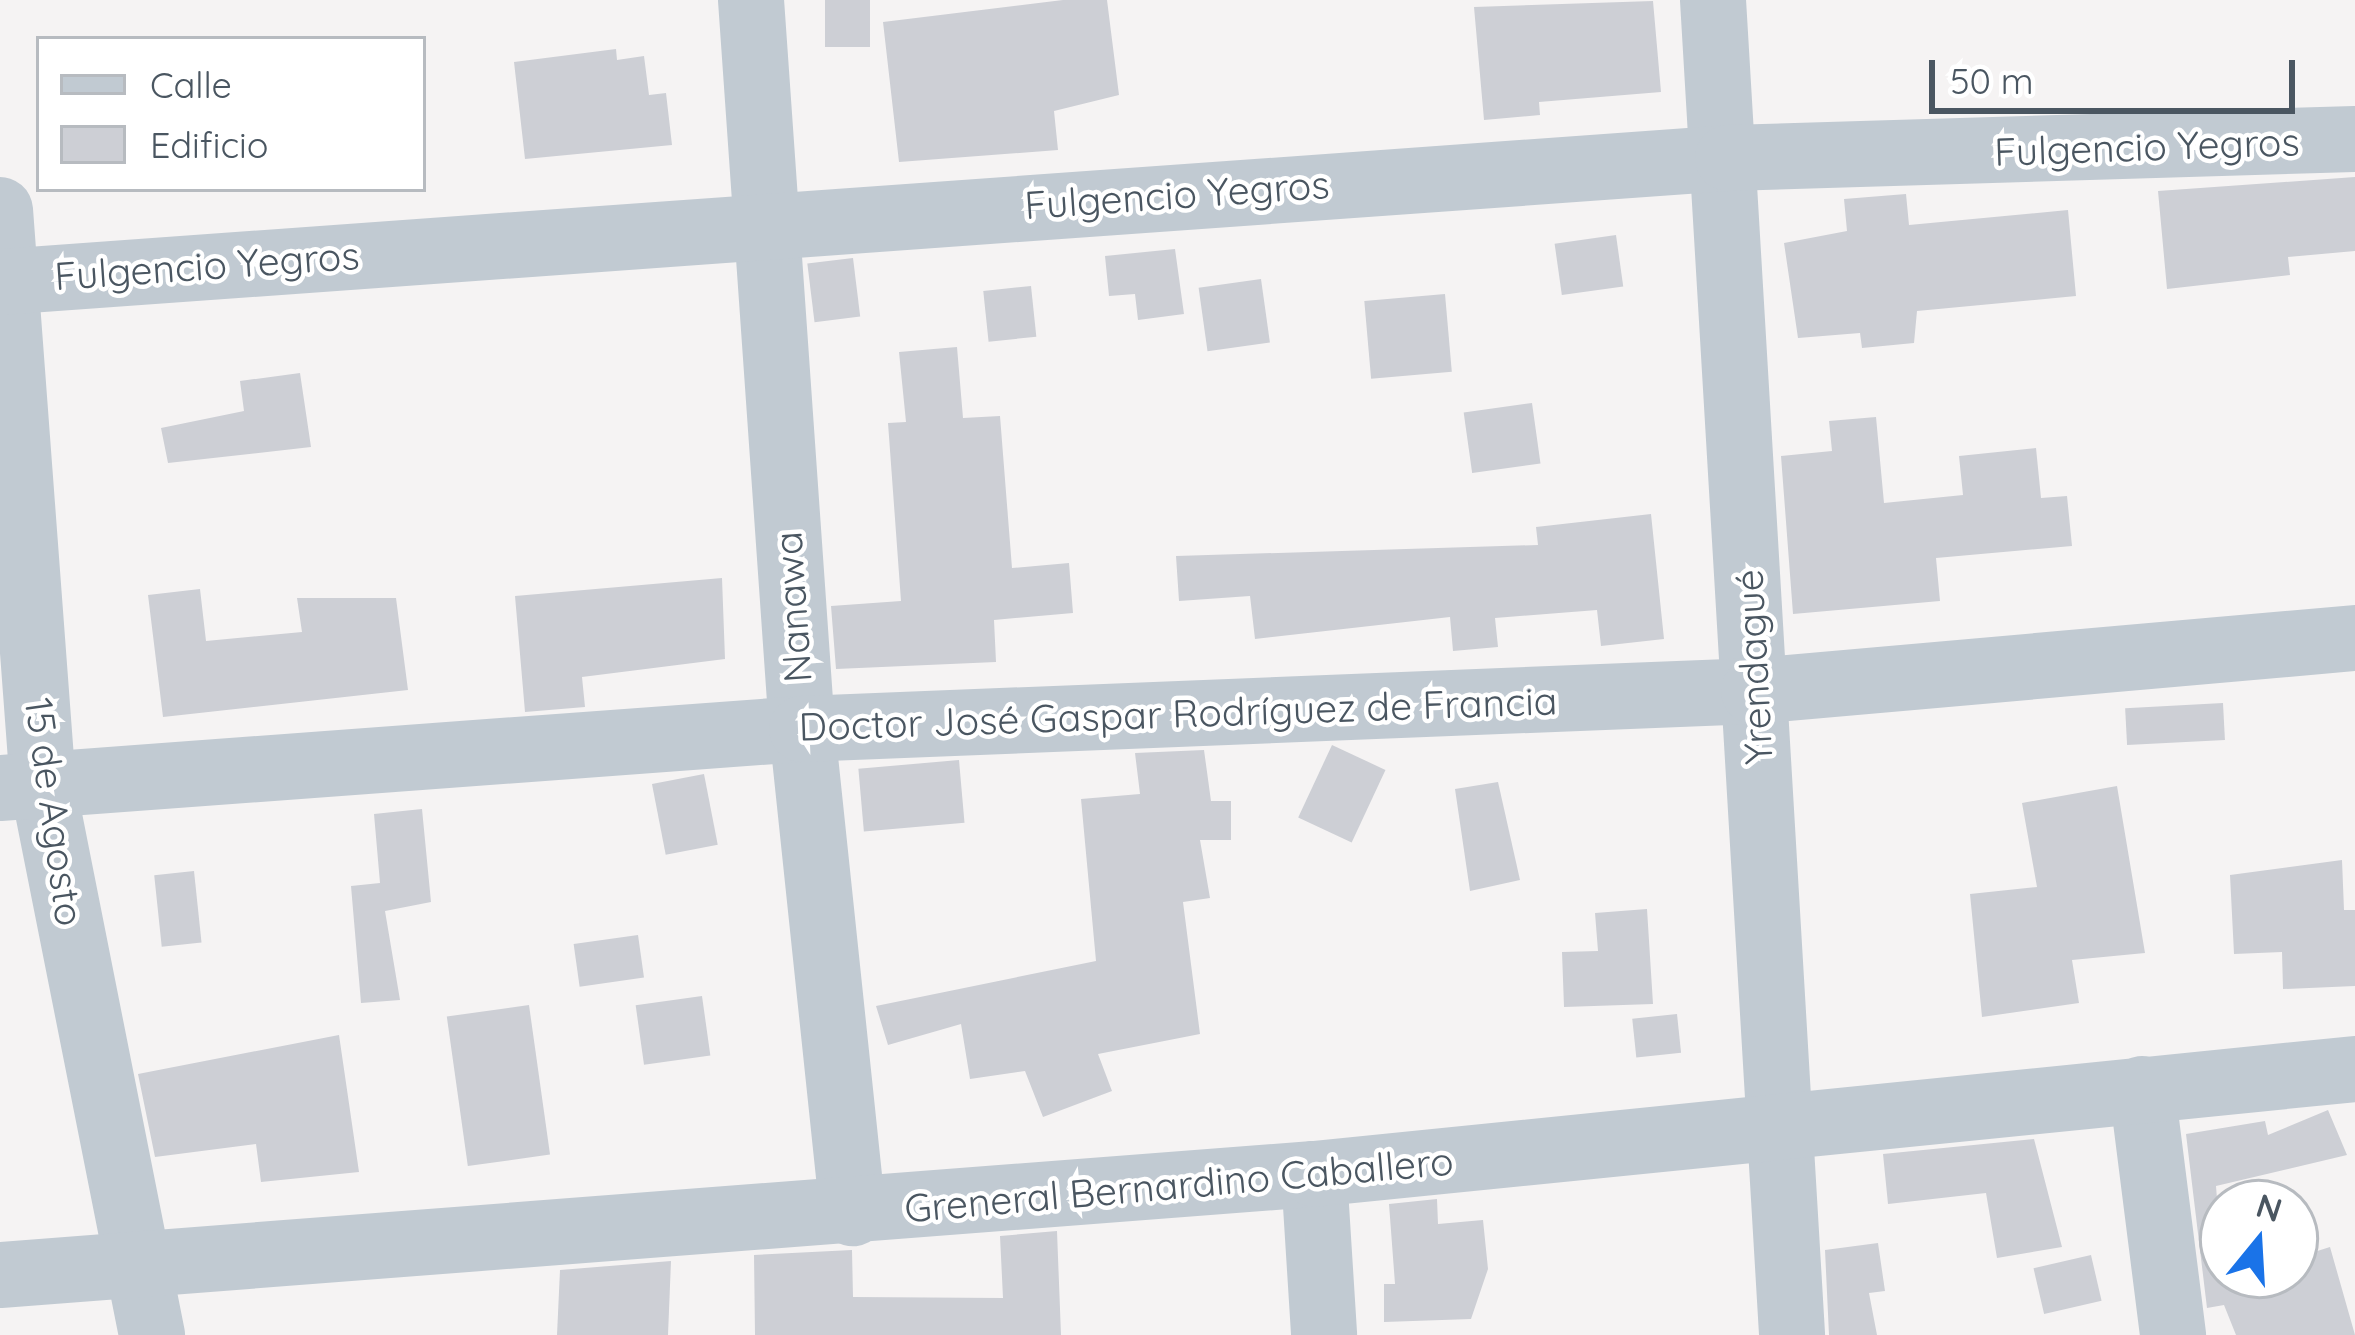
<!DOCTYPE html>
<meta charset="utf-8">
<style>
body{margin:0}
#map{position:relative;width:2355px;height:1335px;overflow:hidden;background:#f5f3f3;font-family:Quicksand,sans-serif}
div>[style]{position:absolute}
.building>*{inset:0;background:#cdcfd5;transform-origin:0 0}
.minor>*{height:66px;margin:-33px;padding:0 33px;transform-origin:33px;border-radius:33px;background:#c1cad2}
span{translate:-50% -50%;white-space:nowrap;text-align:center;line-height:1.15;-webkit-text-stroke:9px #fff;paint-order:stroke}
.street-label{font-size:39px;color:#4a5661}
.legend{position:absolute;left:36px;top:36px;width:390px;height:156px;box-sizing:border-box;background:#fff;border:3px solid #b7bbc0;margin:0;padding:15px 21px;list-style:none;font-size:36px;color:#4a5661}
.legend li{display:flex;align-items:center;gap:24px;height:60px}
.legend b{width:60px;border:3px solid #b7bbc0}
.north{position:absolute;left:2199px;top:1179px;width:120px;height:120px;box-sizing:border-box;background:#fff;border:3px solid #b7bbc0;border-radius:50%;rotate:18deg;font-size:33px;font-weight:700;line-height:48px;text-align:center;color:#4a5661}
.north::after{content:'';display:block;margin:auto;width:42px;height:54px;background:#1a73e8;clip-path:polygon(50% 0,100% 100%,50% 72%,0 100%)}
.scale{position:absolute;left:1929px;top:60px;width:366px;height:54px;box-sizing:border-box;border:6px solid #4a5661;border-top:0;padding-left:15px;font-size:36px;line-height:42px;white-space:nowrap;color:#4a5661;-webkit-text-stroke:9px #fff;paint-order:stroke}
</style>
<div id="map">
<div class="building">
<i style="left:825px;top:0;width:45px;height:47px"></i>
<i style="clip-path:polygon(1063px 0,1107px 0,1119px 95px,1054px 111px,1058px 150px,899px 162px,883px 22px)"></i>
<i style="clip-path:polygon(1653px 1px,1661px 92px,1539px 102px,1540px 115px,1484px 120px,1474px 7px)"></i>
<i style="clip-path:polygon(616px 49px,617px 60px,644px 56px,649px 95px,666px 93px,672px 145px,525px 159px,514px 62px)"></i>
<i style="clip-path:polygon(2355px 177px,2355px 251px,2288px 257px,2290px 275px,2167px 289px,2158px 191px)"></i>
<i style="clip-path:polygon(1906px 194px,1909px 225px,2068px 210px,2076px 296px,1917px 311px,1914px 343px,1862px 348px,1860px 333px,1798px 338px,1784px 243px,1847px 231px,1844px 199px)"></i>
<i style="left:1616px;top:235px;width:52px;height:62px;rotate:82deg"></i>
<i style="clip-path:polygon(1175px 249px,1184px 314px,1138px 320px,1135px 294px,1109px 296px,1105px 256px)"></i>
<i style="left:853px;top:258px;width:59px;height:46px;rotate:83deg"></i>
<i style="left:1261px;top:279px;width:64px;height:63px;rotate:82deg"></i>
<i style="left:1031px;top:286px;width:51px;height:48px;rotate:84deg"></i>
<i style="left:1445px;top:294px;width:78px;height:81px;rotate:85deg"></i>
<i style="clip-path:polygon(957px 347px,963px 418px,1000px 416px,1012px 568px,1069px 563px,1073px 613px,994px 620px,996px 662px,836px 669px,831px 606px,901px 601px,888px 423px,906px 422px,899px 352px)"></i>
<i style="clip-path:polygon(300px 373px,311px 447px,168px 463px,161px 428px,244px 411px,240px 381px)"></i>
<i style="left:1532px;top:403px;width:61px;height:69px;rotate:82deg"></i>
<i style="clip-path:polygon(1876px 417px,1884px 503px,1963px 495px,1959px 456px,2036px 448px,2041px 498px,2067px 496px,2072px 546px,1936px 558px,1940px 601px,1793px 614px,1781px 456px,1832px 451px,1829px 421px)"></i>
<i style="clip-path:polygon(1651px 514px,1664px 639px,1601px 646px,1597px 610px,1495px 618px,1498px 647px,1453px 651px,1450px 617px,1255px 639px,1250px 596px,1179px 601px,1176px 556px,1538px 545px,1536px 527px)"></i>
<i style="clip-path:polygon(722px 578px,725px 659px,582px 677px,585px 707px,525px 712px,515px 596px)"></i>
<i style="clip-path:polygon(200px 589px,206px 641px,302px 632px,297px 598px,396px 598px,408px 690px,163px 717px,148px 595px)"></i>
<i style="left:2223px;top:703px;width:37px;height:98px;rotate:87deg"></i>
<i style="left:1332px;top:745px;width:59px;height:80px;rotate:25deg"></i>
<i style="clip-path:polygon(1204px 750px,1211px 801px,1231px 801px,1231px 840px,1200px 840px,1210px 898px,1183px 902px,1200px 1034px,1098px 1054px,1112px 1091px,1043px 1117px,1025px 1071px,970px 1079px,961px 1024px,888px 1045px,876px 1006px,1096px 961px,1081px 799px,1140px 794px,1135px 753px)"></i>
<i style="left:959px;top:760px;width:63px;height:101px;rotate:85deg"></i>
<i style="left:704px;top:774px;width:72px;height:53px;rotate:79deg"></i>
<i style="clip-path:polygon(1498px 782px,1520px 880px,1470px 891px,1455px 789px)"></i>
<i style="clip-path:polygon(2117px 786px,2145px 953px,2072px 960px,2079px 1003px,1982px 1017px,1970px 894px,2037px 887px,2022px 803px)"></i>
<i style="clip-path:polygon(422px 809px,431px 902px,385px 911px,400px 1000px,361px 1003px,351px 886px,380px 883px,374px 814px)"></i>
<i style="clip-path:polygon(2342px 860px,2344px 910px,2355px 910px,2355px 986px,2283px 989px,2282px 952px,2234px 954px,2230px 875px)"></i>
<i style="left:194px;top:871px;width:72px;height:40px;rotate:84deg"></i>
<i style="clip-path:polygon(1647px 909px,1653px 1004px,1564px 1007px,1562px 952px,1598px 951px,1595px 913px)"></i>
<i style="left:638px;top:935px;width:43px;height:65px;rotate:82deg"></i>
<i style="left:702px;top:996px;width:60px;height:67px;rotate:82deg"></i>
<i style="left:529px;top:1005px;width:151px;height:83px;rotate:82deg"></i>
<i style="left:1677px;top:1014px;width:39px;height:45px;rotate:84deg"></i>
<i style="clip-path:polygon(339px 1035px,359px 1172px,261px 1182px,256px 1144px,155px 1157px,138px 1074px)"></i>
<i style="clip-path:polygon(2328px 1110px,2347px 1155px,2216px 1186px,2223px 1275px,2295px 1275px,2295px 1258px,2330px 1247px,2355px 1335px,2236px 1335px,2224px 1305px,2207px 1308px,2186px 1134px,2265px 1121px,2268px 1135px)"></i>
<i style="clip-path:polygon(2034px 1139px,2062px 1247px,1997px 1258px,1986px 1193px,1888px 1204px,1883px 1154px)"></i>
<i style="clip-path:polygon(1437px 1199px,1438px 1224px,1483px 1220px,1488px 1269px,1471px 1319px,1384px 1322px,1384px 1284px,1395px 1284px,1389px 1204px)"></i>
<i style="clip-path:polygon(1057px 1231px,1061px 1335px,755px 1335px,754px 1255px,852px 1250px,853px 1297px,1003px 1298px,1000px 1236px)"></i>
<i style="clip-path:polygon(1878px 1243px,1885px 1291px,1869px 1293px,1877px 1335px,1829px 1335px,1825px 1250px)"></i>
<i style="left:2091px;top:1255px;width:47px;height:59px;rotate:77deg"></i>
<i style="clip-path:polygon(671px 1261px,668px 1335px,557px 1335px,560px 1270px)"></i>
</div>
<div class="minor">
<i style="left:751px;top:0;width:731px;rotate:86deg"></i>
<i style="left:802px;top:729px;width:487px;rotate:84deg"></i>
<i style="left:1713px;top:0;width:1337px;rotate:86.61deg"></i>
<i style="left:0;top:210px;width:578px;rotate:85.73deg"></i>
<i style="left:43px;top:786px;width:560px;rotate:78.77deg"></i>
<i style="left:0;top:282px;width:1732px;rotate:-4.1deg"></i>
<i style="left:1728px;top:158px;width:627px;rotate:-1.74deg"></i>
<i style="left:0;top:788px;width:804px;rotate:-4.21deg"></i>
<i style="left:802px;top:729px;width:953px;rotate:-2.29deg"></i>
<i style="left:1754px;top:691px;width:603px;rotate:-5.04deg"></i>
<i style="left:2142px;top:1089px;width:248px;rotate:82.8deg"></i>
<i style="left:1314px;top:1174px;width:161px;rotate:86.4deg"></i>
<i style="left:0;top:1275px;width:1318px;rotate:-4.4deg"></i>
<i style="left:1314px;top:1174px;width:1046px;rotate:-5.76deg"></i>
</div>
<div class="street-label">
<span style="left:2147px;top:147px;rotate:-2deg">Fulgencio Yegros</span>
<span style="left:1177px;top:195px;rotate:-4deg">Fulgencio Yegros</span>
<span style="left:207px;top:266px;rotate:-4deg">Fulgencio Yegros</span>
<span style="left:793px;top:607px;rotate:-94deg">Nanawa</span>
<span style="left:1754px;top:667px;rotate:-93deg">Yrendagué</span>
<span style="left:1178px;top:714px;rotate:-2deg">Doctor José Gaspar Rodríguez de Francia</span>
<span style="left:54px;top:812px;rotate:82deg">15 de Agosto</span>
<span style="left:1179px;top:1185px;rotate:-5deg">Greneral Bernardino Caballero</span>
</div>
<ul class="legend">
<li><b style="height:15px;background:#c1cad2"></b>Calle</li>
<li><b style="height:33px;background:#cdcfd5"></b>Edificio</li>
</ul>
<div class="north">N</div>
<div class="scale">50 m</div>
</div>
